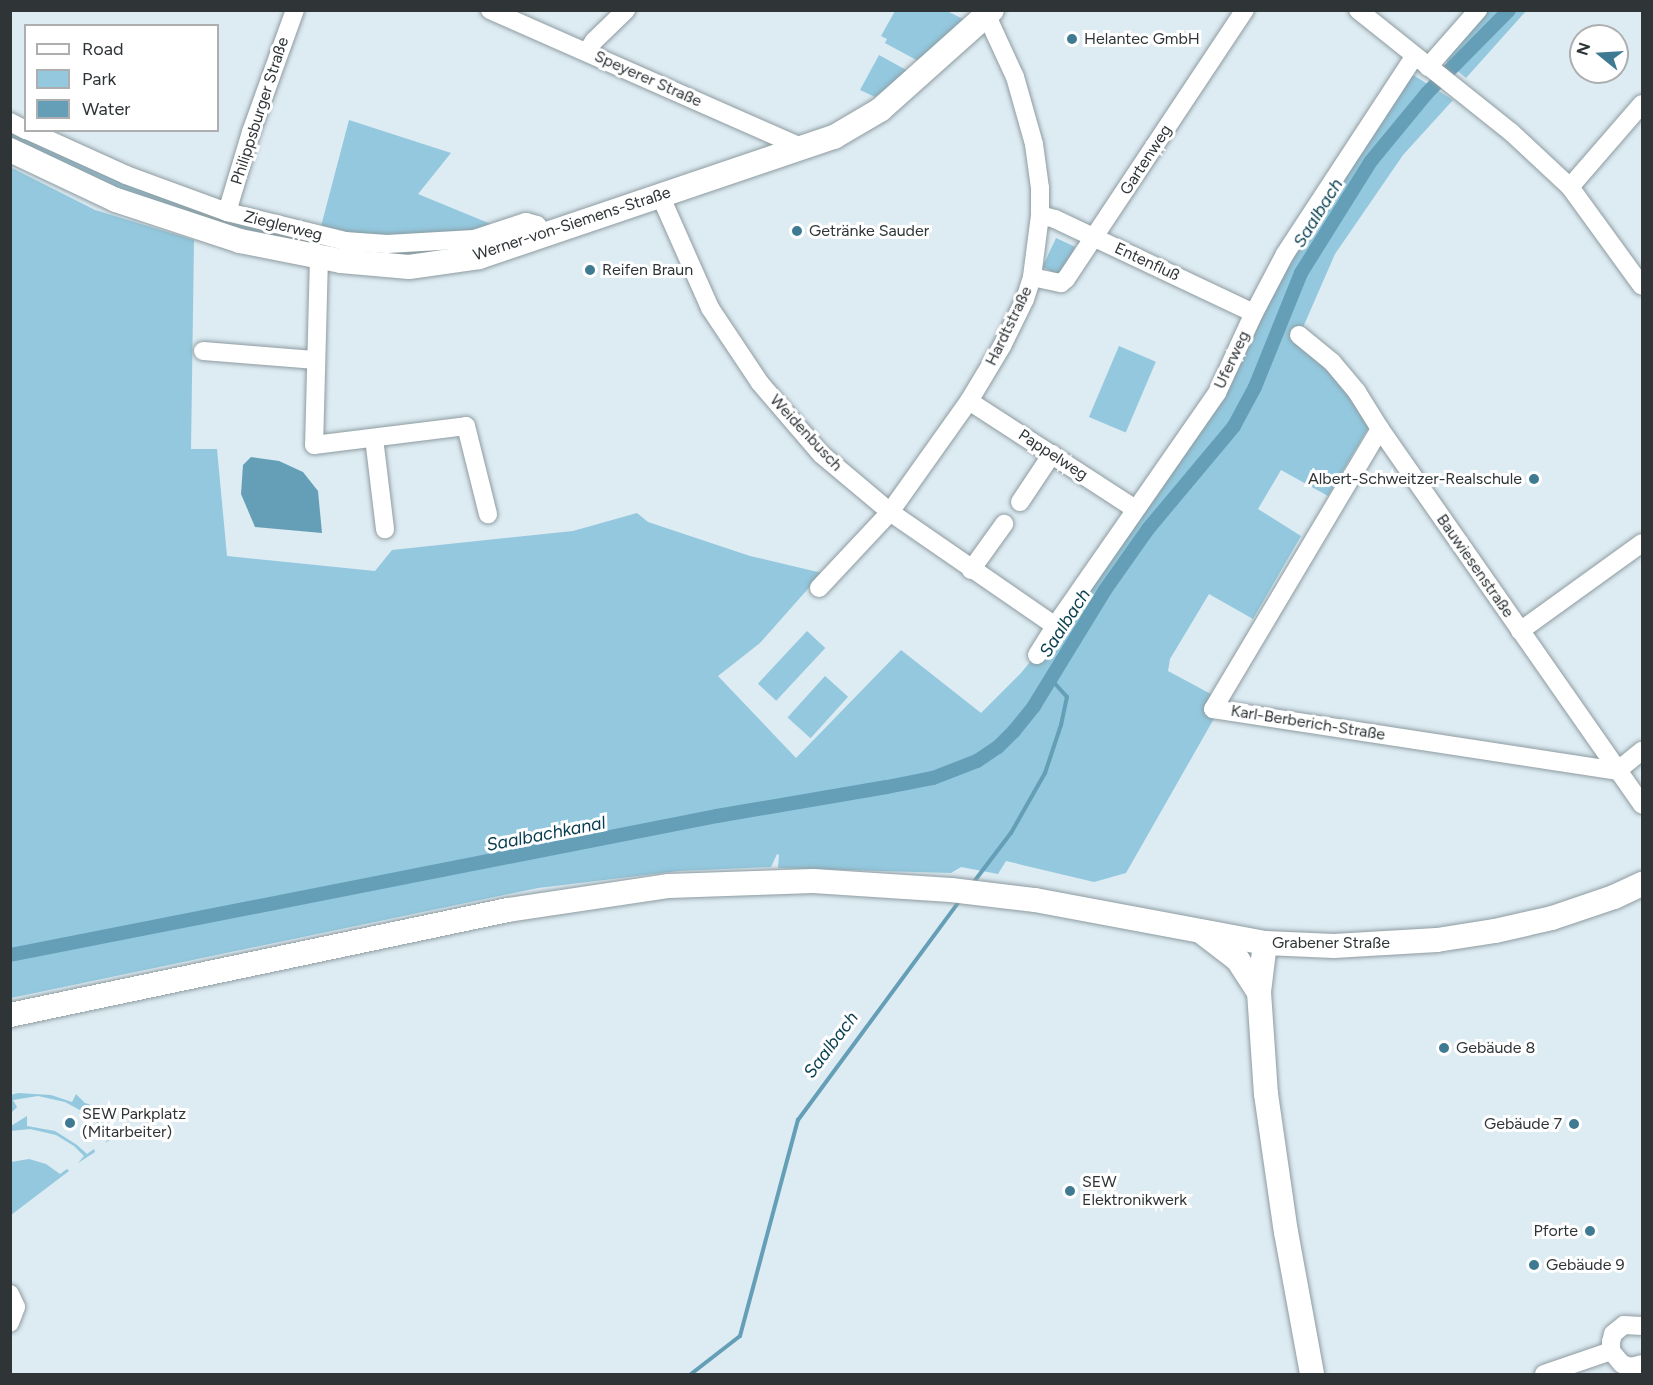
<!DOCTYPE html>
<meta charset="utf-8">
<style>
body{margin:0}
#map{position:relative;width:1653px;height:1385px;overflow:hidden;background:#ddebf2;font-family:Figtree,sans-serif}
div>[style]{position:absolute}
.green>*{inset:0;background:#93c8de;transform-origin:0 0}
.water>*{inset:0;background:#649fb7}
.stream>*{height:4px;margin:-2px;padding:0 2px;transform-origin:2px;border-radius:2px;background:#649fb7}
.canal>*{height:14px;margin:-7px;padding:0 7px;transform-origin:7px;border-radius:7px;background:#649fb7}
.roads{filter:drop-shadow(0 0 2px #8e9ca1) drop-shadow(0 0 2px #8e9ca1)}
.minor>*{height:18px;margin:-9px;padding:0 9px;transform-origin:9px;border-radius:9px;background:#fff}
.major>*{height:24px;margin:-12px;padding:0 12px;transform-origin:12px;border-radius:12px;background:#fff}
.dots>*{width:16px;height:16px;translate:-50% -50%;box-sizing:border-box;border:3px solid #fff;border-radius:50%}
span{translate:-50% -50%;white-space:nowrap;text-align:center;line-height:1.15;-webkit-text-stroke:6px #fff;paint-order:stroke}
.poi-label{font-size:16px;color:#2f3537}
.left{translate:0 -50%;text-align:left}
.right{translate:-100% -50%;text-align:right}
.street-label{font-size:16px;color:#2f3537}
.water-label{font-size:18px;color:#063d4f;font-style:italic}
.frame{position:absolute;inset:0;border:12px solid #2f3537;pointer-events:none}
.legend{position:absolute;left:24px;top:24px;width:195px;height:108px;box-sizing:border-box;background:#fff;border:2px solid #acaeaf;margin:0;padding:8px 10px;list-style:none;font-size:18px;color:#2f3537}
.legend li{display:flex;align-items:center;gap:12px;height:30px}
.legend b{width:30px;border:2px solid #acaeaf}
.north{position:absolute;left:1569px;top:24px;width:60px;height:60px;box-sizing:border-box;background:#fff;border:2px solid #acaeaf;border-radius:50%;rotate:288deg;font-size:16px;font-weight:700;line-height:24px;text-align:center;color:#2f3537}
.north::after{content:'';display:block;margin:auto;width:21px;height:27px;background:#3e7a92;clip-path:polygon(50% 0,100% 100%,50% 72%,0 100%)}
</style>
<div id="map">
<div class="green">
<i style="clip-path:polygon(895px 11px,947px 11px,967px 21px,920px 62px,885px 43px,887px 39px,881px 36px)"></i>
<i style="clip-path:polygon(1485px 11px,1526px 11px,1466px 78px,1442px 58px)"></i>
<i style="clip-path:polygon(879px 55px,908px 71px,875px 97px,860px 90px)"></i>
<i style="clip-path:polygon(1410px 73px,1453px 100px,1403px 155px,1335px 254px,1297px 341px,1337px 379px,1369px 427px,1328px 496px,1281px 470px,1258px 509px,1301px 536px,1253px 619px,1209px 594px,1170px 659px,1168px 671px,1224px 701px,1126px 873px,1094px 882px,1006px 861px,998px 874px,961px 867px,951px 873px,778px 868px,779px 855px,777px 854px,771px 867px,679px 871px,538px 888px,11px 998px,10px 167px,95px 210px,194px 240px,191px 449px,217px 449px,227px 556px,375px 571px,392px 550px,573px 531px,637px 513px,648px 522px,750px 556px,822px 573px,760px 643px,718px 676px,796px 758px,901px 650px,981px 713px,1021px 673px,1057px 629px,1103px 562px,1276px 279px)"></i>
<i style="clip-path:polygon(349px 120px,451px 153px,418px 194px,503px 229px,409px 267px,240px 241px,11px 150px,10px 122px,52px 143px,319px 234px)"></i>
<i style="left:1056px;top:238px;width:21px;height:32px;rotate:25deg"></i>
<i style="left:1119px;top:346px;width:40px;height:77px;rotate:23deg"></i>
<i style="left:807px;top:631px;width:25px;height:72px;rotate:43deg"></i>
<i style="left:825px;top:676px;width:31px;height:56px;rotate:42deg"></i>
<i style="clip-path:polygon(18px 1093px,51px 1095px,72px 1102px,76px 1094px,85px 1103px,97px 1107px,93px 1114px,114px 1134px,121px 1129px,122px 1132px,105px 1143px,111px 1136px,89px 1115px,65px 1102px,38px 1096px,13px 1100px,17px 1107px,11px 1113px,11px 1095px)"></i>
<i style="clip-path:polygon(27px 1116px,27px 1126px,55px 1131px,77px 1145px,87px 1154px,94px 1149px,95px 1152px,78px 1163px,84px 1156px,74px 1146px,56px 1135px,30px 1129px,11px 1131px,11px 1126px)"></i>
<i style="clip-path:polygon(29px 1159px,46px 1164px,60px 1174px,67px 1169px,69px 1171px,11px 1215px,11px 1162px)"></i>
</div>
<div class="water">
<i style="clip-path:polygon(251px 457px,279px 461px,303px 472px,318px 491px,322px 533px,255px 527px,241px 494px,243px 465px)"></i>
</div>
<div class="stream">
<i style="left:973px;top:883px;width:63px;rotate:-52.8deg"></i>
<i style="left:1011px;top:833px;width:69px;rotate:-60.5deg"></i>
<i style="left:1045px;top:773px;width:51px;rotate:-71.6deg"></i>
<i style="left:1061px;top:725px;width:29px;rotate:-78deg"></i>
<i style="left:1067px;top:697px;width:25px;rotate:-132deg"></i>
<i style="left:691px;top:1374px;width:62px;rotate:-37.8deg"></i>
<i style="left:740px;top:1336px;width:224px;rotate:-75deg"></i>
<i style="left:798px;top:1120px;width:275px;rotate:-53.6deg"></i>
</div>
<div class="canal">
<i style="left:10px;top:955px;width:721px;rotate:-11.12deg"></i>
<i style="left:717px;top:816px;width:172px;rotate:-9.7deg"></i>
<i style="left:887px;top:787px;width:47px;rotate:-11.1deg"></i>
<i style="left:933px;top:778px;width:47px;rotate:-21.1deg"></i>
<i style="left:977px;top:761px;width:25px;rotate:-34deg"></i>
<i style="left:998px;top:747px;width:23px;rotate:-45deg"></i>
<i style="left:1014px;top:731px;width:32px;rotate:-51deg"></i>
<i style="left:1034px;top:706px;width:136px;rotate:-58.5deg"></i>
<i style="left:1105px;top:590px;width:75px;rotate:-54.8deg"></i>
<i style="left:1148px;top:529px;width:134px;rotate:-50.1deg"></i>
<i style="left:1234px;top:426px;width:44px;rotate:-61.7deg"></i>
<i style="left:1255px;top:387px;width:123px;rotate:-68deg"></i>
<i style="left:1301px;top:273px;width:132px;rotate:-58deg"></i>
<i style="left:1371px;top:161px;width:88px;rotate:-50.5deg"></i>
<i style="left:1427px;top:93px;width:117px;rotate:-45.3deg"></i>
</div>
<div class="roads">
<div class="minor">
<i style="left:490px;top:10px;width:344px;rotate:23.8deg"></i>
<i style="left:1358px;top:10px;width:196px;rotate:38.6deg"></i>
<i style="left:1511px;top:132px;width:81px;rotate:43deg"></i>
<i style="left:1570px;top:187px;width:122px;rotate:54deg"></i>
<i style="left:587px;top:52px;width:13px;rotate:-58deg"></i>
<i style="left:594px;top:41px;width:45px;rotate:-44.1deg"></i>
<i style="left:1428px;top:67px;width:76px;rotate:-48.7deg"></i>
<i style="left:10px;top:122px;width:18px;rotate:27deg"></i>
<i style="left:27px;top:130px;width:109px;rotate:24.4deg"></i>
<i style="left:126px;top:175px;width:108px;rotate:20.1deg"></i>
<i style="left:227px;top:212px;width:122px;rotate:13.8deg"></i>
<i style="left:345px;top:241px;width:42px;rotate:4.1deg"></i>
<i style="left:387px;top:244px;width:87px;rotate:-3.3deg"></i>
<i style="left:474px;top:239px;width:55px;rotate:-18.1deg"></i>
<i style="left:526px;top:222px;width:11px;rotate:15deg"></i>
<i style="left:537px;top:225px;width:14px;rotate:54deg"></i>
<i style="left:1570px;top:187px;width:110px;rotate:-49.1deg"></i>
<i style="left:660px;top:195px;width:124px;rotate:66.1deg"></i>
<i style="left:710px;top:308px;width:90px;rotate:56.3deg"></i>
<i style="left:760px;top:383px;width:94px;rotate:49.3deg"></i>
<i style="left:821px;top:454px;width:90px;rotate:40deg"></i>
<i style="left:890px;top:512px;width:201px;rotate:34.6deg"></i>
<i style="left:227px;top:212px;width:84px;rotate:-73.3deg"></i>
<i style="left:251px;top:132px;width:130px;rotate:-70.2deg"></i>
<i style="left:1040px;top:215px;width:16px;rotate:15deg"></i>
<i style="left:1055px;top:219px;width:220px;rotate:25.3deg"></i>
<i style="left:319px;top:257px;width:188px;rotate:91.5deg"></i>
<i style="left:314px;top:445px;width:153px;rotate:-7.1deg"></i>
<i style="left:466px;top:426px;width:91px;rotate:76deg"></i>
<i style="left:1032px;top:277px;width:30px;rotate:12deg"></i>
<i style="left:1061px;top:283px;width:6px;rotate:-39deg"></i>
<i style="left:1066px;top:279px;width:323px;rotate:-56.4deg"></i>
<i style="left:1299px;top:335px;width:43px;rotate:39.3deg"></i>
<i style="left:1332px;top:362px;width:39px;rotate:50deg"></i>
<i style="left:1357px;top:392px;width:44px;rotate:58.1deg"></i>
<i style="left:1380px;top:429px;width:458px;rotate:55.1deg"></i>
<i style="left:203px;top:351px;width:111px;rotate:4.6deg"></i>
<i style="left:969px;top:401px;width:198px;rotate:33deg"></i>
<i style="left:1380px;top:429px;width:326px;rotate:120.8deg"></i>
<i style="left:1213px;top:709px;width:409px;rotate:8.7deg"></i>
<i style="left:1617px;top:771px;width:32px;rotate:-39deg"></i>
<i style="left:374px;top:438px;width:92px;rotate:83.1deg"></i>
<i style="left:1020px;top:502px;width:58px;rotate:-56.3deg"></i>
<i style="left:971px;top:570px;width:57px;rotate:-54.3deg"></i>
<i style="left:819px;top:588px;width:104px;rotate:-46.9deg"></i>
<i style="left:890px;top:512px;width:136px;rotate:-54.6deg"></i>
<i style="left:969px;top:401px;width:64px;rotate:-59deg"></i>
<i style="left:1002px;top:346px;width:52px;rotate:-63.9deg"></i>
<i style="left:1025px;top:299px;width:23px;rotate:-72deg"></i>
<i style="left:1032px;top:277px;width:63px;rotate:-82.6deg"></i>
<i style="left:1040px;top:215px;width:27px;rotate:-90deg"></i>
<i style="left:1040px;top:188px;width:44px;rotate:-97.8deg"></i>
<i style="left:1034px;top:144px;width:70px;rotate:-105.8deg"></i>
<i style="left:1015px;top:77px;width:67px;rotate:-114.7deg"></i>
<i style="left:1520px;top:631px;width:150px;rotate:-35.8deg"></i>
<i style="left:1037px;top:655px;width:34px;rotate:-58deg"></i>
<i style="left:1055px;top:626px;width:284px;rotate:-55.2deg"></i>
<i style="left:1217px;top:393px;width:88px;rotate:-65.2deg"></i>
<i style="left:1254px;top:313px;width:67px;rotate:-62.3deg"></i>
<i style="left:1285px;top:254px;width:235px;rotate:-56.8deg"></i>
<i style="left:10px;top:1294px;width:14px;rotate:65deg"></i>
<i style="left:16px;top:1307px;width:17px;rotate:111deg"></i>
<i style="left:1642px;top:1326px;width:18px;rotate:-177deg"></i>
<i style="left:1624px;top:1325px;width:14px;rotate:141deg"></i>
<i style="left:1613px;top:1334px;width:8px;rotate:104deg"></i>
<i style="left:1611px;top:1342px;width:9px;rotate:90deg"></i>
<i style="left:1611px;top:1351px;width:17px;rotate:50deg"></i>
<i style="left:1622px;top:1364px;width:9px;rotate:18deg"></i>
<i style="left:1631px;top:1367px;width:11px;rotate:-15deg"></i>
<i style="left:1544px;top:1374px;width:71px;rotate:-18.9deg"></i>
</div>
<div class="major">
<i style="left:10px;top:150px;width:117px;rotate:25.3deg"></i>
<i style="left:116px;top:200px;width:131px;rotate:18.3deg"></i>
<i style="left:240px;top:241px;width:103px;rotate:11.2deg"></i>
<i style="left:341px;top:261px;width:68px;rotate:5deg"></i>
<i style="left:409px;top:267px;width:71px;rotate:-8.1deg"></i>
<i style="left:479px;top:257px;width:375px;rotate:-18.7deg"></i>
<i style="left:834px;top:137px;width:53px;rotate:-30.4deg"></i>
<i style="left:880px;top:110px;width:150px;rotate:-41.8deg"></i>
<i style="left:1203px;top:933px;width:44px;rotate:37.6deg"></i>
<i style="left:1238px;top:960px;width:38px;rotate:57deg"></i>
<i style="left:1265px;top:943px;width:49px;rotate:97deg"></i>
<i style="left:1259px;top:992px;width:102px;rotate:86.1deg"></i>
<i style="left:1266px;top:1094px;width:139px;rotate:81.8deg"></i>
<i style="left:1286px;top:1232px;width:144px;rotate:79.6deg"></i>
<i style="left:10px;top:1015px;width:509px;rotate:-11.91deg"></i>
<i style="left:508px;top:910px;width:163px;rotate:-8.5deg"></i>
<i style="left:669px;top:886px;width:144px;rotate:-2deg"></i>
<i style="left:813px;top:881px;width:138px;rotate:3.7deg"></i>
<i style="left:951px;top:890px;width:85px;rotate:6.8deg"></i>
<i style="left:1035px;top:900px;width:234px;rotate:10.6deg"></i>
<i style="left:1265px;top:943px;width:69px;rotate:2.5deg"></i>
<i style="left:1334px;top:946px;width:103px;rotate:-3.3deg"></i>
<i style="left:1437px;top:940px;width:59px;rotate:-8.8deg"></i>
<i style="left:1495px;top:931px;width:58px;rotate:-12.8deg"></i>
<i style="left:1552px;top:918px;width:65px;rotate:-18.7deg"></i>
<i style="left:1614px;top:897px;width:31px;rotate:-25deg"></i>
</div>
</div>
<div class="dots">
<i style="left:1072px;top:39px;background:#3e7a92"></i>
<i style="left:797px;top:231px;background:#3e7a92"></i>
<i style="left:590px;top:270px;background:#3e7a92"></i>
<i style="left:1534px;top:479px;background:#3e7a92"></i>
<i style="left:1444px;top:1048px;background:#3e7a92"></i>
<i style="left:70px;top:1123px;background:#3e7a92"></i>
<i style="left:1574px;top:1124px;background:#3e7a92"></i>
<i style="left:1070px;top:1191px;background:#3e7a92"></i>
<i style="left:1590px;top:1231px;background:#3e7a92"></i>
<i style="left:1534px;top:1265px;background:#3e7a92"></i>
</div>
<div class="poi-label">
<span class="left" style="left:1084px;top:39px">Helantec GmbH</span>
<span class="left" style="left:809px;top:231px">Getränke Sauder</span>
<span class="left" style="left:602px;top:270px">Reifen Braun</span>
<span class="right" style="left:1522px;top:479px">Albert-Schweitzer-Realschule</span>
<span class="left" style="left:1456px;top:1048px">Gebäude 8</span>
<span class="left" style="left:82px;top:1123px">SEW Parkplatz<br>(Mitarbeiter)</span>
<span class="right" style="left:1562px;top:1124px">Gebäude 7</span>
<span class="left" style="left:1082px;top:1191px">SEW<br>Elektronikwerk</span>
<span class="right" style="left:1578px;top:1231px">Pforte</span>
<span class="left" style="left:1546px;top:1265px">Gebäude 9</span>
</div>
<div class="street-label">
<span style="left:648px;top:79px;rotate:24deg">Speyerer Straße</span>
<span style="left:260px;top:111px;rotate:-72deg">Philippsburger Straße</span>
<span style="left:1146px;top:160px;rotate:-57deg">Gartenweg</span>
<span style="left:572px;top:224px;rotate:-18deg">Werner-von-Siemens-Straße</span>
<span style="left:283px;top:226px;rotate:14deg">Zieglerweg</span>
<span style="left:1147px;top:262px;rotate:25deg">Entenfluß</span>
<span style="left:1009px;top:326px;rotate:-64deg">Hardtstraße</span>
<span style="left:1232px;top:360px;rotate:-65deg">Uferweg</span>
<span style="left:806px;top:433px;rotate:47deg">Weidenbusch</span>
<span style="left:1053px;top:455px;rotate:33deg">Pappelweg</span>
<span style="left:1475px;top:566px;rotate:55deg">Bauwiesenstraße</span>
<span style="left:1308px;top:723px;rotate:9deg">Karl-Berberich-Straße</span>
<span style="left:1331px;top:943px">Grabener Straße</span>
</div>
<div class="water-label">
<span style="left:1318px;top:213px;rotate:-58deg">Saalbach</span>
<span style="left:1065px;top:623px;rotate:-57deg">Saalbach</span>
<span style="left:546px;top:834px;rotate:-11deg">Saalbachkanal</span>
<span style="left:831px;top:1045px;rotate:-53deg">Saalbach</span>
</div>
<div class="frame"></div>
<ul class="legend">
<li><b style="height:8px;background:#fff"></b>Road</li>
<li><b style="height:16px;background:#93c8de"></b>Park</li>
<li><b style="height:16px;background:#649fb7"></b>Water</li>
</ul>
<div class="north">N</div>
</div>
